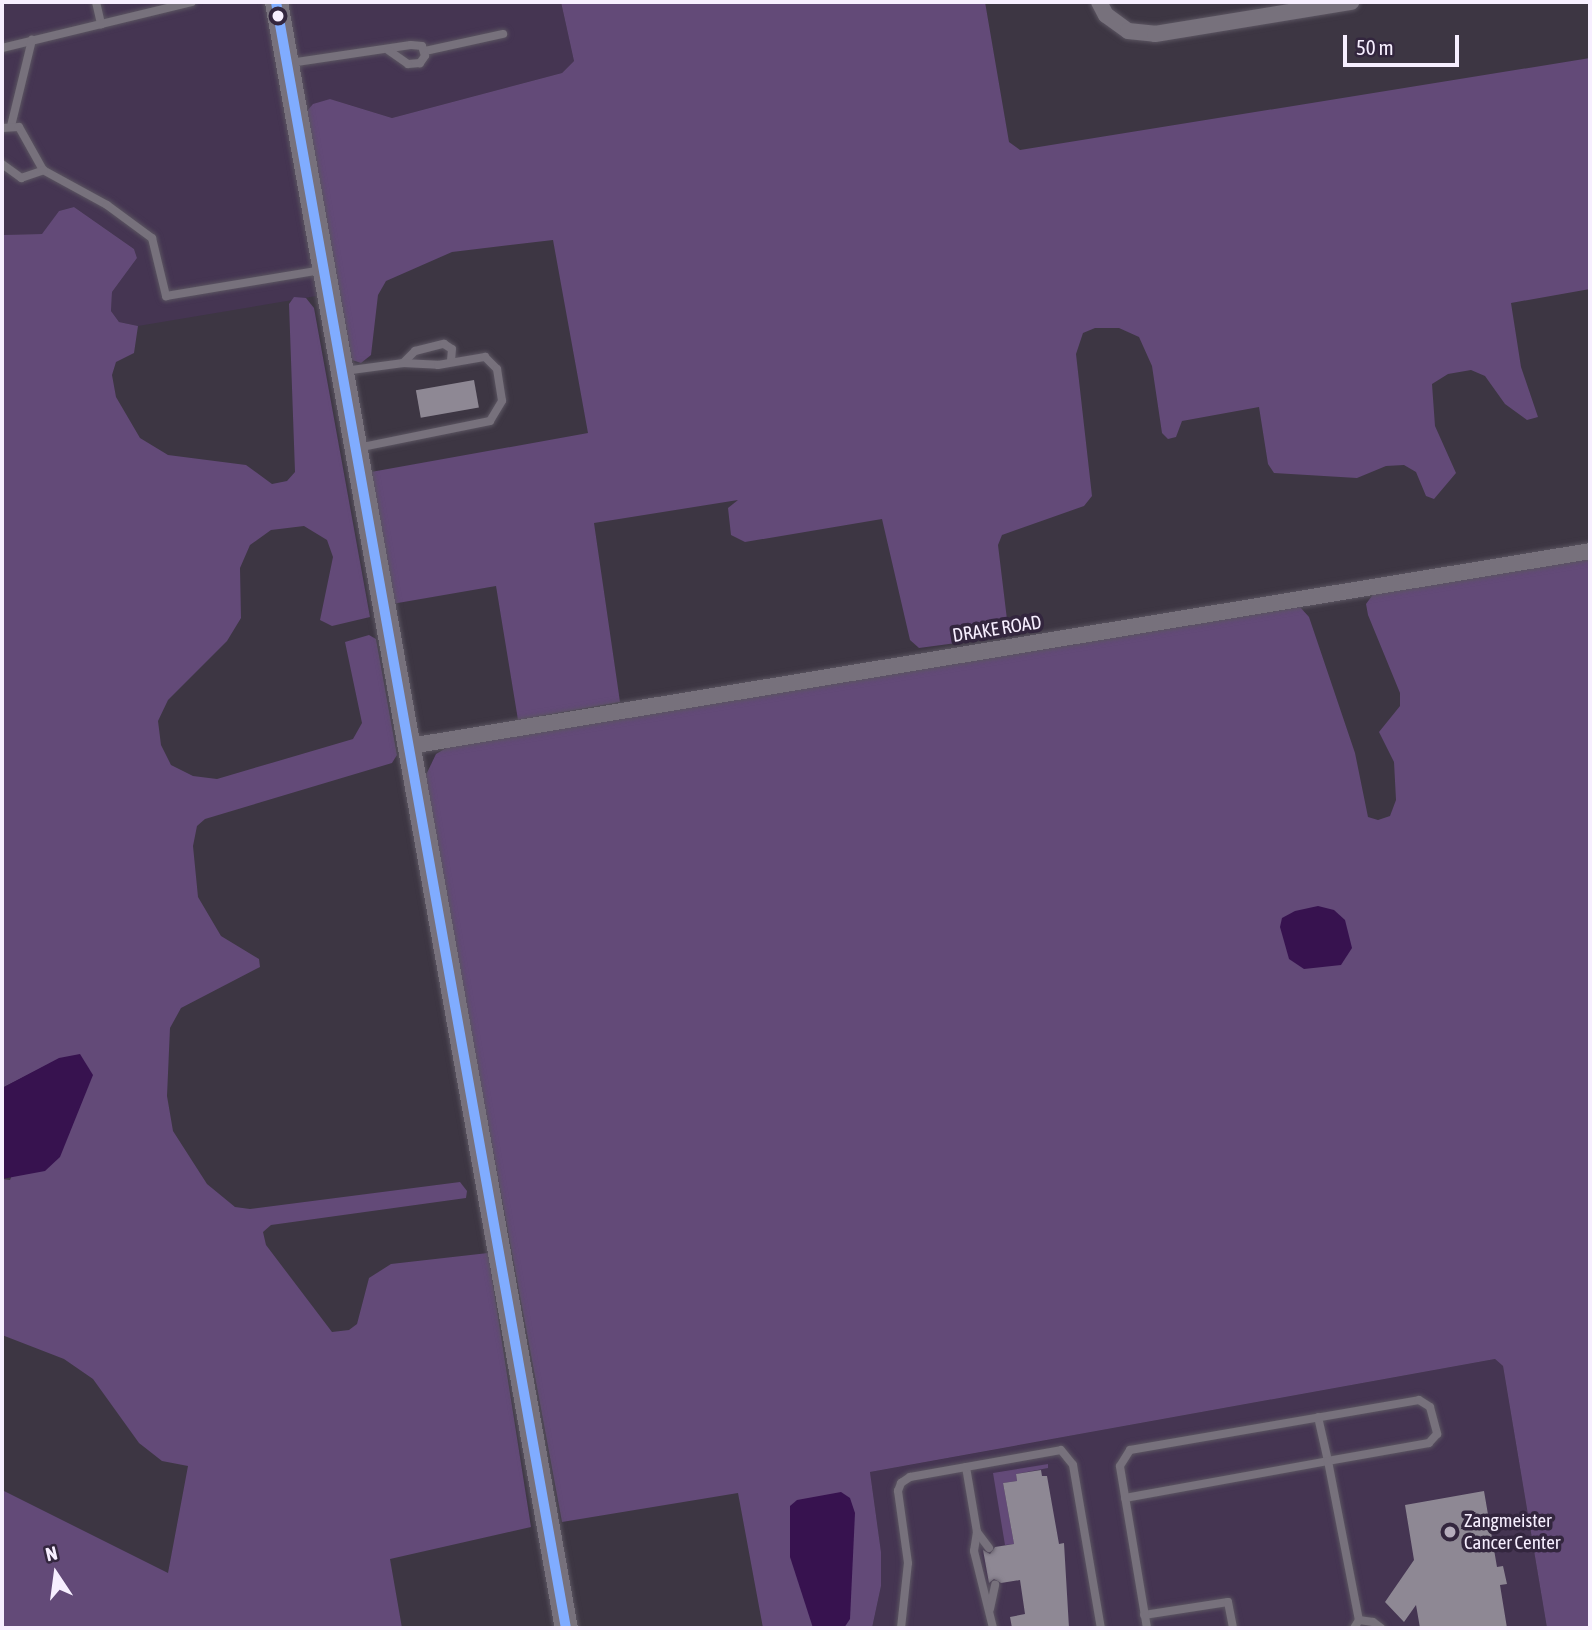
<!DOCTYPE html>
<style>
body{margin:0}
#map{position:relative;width:1592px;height:1630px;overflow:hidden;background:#3d3643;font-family:"Asap Condensed",sans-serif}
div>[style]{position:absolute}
.built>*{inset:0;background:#453552}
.green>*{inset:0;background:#634a78}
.water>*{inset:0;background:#37124f}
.building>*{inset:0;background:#8e8894;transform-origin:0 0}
.roads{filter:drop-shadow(0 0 2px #5b5561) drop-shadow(0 0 2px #5b5561)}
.lane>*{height:8px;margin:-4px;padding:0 4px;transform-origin:4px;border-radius:4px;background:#77717c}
.street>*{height:16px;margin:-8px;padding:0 8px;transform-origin:8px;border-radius:8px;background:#77717c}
.secondary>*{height:23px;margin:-11.5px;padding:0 11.5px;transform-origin:11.5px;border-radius:11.5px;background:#77717c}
.bus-1>*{height:10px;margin:-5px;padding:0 5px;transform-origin:5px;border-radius:5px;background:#80acff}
.dots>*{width:19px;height:19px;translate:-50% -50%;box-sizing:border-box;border:4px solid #33263e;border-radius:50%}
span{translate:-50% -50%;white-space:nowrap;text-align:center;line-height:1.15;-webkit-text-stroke:7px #33263e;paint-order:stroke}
.street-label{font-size:19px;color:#f7efff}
.poi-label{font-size:19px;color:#f7efff}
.left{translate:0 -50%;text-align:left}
.frame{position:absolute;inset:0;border:4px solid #f7efff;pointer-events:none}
.north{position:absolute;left:21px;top:1539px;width:70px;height:70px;-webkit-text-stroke:5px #33263e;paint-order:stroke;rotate:347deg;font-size:19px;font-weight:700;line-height:28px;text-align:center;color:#f7efff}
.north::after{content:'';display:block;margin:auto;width:24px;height:32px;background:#f7efff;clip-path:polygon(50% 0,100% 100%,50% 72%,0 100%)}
.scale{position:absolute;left:1343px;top:35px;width:116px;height:32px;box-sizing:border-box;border:4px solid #f7efff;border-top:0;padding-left:9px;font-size:21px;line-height:24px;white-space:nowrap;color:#f7efff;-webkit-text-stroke:5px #33263e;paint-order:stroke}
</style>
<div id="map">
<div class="built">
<i style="clip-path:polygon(2px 2px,561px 2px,574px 61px,562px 73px,392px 118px,330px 99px,307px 111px,340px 292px,138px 326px,119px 322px,111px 311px,112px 292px,137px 258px,134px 249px,74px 207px,59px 211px,43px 234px,2px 235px)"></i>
<i style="clip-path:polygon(1495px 1359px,1503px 1366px,1547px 1628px,872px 1628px,881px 1586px,881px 1552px,870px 1472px)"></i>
</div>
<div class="green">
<i style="clip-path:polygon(561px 2px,985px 2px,1009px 142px,1020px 150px,1590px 58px,1590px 289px,1511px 303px,1521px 367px,1538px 417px,1527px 420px,1505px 404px,1485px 376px,1471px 370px,1448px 374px,1432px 384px,1435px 426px,1456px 473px,1434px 499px,1426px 496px,1416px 472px,1404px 465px,1386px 466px,1357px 478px,1274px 473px,1268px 464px,1259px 407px,1182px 421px,1176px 437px,1168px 439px,1162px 433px,1152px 366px,1139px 337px,1119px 328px,1095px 328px,1083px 333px,1076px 354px,1092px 496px,1084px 506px,1002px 535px,998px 545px,1009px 636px,919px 648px,910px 640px,882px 519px,745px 542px,731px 535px,728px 508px,738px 500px,594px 523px,620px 702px,518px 720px,496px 586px,392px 604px,371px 472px,588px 433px,553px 240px,452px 252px,386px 281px,378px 295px,371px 355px,361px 363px,352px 360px,307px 111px,313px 104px,330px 99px,392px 118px,562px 73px,574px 61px)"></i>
<i style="clip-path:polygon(74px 207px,134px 249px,137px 258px,112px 292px,111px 311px,119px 322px,138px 326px,134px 353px,116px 362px,112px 375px,116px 397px,140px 438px,168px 455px,246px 465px,272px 484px,287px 481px,295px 472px,289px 304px,294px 297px,306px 298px,314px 308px,370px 617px,332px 626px,320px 620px,333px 557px,327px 540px,304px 526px,271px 530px,250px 545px,240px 568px,241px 618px,227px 641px,168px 700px,158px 721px,161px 745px,171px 765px,193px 776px,217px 779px,353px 739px,362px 723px,345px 642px,369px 635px,376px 639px,397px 755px,392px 763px,205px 819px,197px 826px,193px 846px,198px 897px,221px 936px,259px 959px,260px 967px,181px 1008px,170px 1028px,167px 1096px,173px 1131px,207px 1184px,235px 1207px,250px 1209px,460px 1182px,467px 1191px,466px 1198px,271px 1225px,263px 1232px,266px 1245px,332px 1332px,349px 1330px,357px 1324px,369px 1278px,391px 1264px,488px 1253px,531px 1527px,390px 1559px,402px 1628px,2px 1628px,2px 1490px,168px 1573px,188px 1466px,162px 1461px,139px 1443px,93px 1379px,64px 1359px,2px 1335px,2px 1179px,10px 1180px,59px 1059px,2px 1088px,2px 235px,42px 234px,59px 211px)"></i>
<i style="clip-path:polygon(1583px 558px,1590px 560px,1590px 1628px,1547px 1628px,1503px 1366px,1495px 1359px,870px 1472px,881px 1552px,881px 1586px,872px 1628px,763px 1628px,738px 1493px,562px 1522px,424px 779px,436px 754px,448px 747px,1300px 607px,1309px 617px,1355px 753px,1368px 817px,1378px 820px,1390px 816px,1396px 800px,1394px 762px,1379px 732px,1400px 706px,1400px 693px,1368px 615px,1366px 604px,1374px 593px)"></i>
<i style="clip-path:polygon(1048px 1464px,1048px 1468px,1016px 1474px,1017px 1481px,1003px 1483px,1014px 1544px,1005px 1545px,993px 1473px)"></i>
</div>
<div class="water">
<i style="clip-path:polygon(1318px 906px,1334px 910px,1345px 920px,1352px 948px,1341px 965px,1304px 969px,1289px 959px,1280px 927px,1282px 918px,1295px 911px)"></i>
<i style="clip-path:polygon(80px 1054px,93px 1075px,60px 1157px,45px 1171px,2px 1179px,2px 1088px,59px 1058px)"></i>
<i style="clip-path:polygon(841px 1492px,850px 1498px,855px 1513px,850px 1619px,844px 1628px,813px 1628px,790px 1557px,790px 1506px,797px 1500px)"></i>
</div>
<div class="building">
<i style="left:474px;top:380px;width:28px;height:59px;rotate:80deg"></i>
<i style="clip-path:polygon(1041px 1470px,1042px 1476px,1047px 1476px,1059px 1544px,1064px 1543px,1069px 1628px,1012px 1628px,1010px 1617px,1025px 1614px,1020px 1580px,1001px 1583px,994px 1579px,989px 1583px,983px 1550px,990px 1554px,995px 1547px,1014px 1544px,1003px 1483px,1017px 1481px,1016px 1474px)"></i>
<i style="clip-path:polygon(1484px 1491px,1497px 1567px,1503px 1566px,1507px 1584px,1500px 1585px,1507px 1628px,1420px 1628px,1416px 1605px,1404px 1622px,1385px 1602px,1414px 1560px,1405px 1505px)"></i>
</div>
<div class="roads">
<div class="lane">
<i style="left:96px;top:2px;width:23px;rotate:77deg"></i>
<i style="left:2px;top:48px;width:195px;rotate:-13.6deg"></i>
<i style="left:425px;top:51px;width:80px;rotate:-12.3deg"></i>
<i style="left:290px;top:63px;width:122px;rotate:-8.5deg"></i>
<i style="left:411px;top:45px;width:11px;rotate:5deg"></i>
<i style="left:422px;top:46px;width:10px;rotate:73deg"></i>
<i style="left:425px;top:56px;width:9px;rotate:126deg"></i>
<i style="left:420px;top:63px;width:12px;rotate:175deg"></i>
<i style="left:408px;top:64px;width:24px;rotate:-145deg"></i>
<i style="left:11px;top:126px;width:89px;rotate:-76.3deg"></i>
<i style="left:2px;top:128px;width:17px;rotate:-3deg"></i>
<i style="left:19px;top:127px;width:49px;rotate:60.8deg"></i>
<i style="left:43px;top:170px;width:73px;rotate:28.7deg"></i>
<i style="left:107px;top:205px;width:56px;rotate:36.3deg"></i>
<i style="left:152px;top:238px;width:60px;rotate:76.4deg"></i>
<i style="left:166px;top:296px;width:157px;rotate:-9.5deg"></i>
<i style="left:2px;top:164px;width:24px;rotate:36deg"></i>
<i style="left:21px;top:178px;width:24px;rotate:-19deg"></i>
<i style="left:403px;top:363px;width:17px;rotate:-45deg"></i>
<i style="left:415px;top:351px;width:30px;rotate:-14deg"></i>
<i style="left:444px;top:344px;width:9px;rotate:32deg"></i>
<i style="left:452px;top:349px;width:12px;rotate:95deg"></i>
<i style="left:344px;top:371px;width:60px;rotate:-7.7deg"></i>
<i style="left:403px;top:363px;width:35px;rotate:3deg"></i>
<i style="left:438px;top:365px;width:48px;rotate:-9.7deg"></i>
<i style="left:485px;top:357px;width:17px;rotate:45deg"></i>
<i style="left:497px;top:369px;width:32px;rotate:81deg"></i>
<i style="left:502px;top:401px;width:23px;rotate:121deg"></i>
<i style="left:490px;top:421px;width:136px;rotate:168.5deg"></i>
<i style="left:966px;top:1467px;width:66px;rotate:80.4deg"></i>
<i style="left:977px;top:1532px;width:19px;rotate:99deg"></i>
<i style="left:974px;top:1551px;width:79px;rotate:76.1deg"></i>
<i style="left:1125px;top:1498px;width:206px;rotate:-10.3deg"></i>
<i style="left:1328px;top:1461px;width:45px;rotate:-102.8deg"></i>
<i style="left:977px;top:1532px;width:20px;rotate:53deg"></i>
<i style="left:990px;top:1609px;width:25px;rotate:-78deg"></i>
<i style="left:1144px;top:1615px;width:85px;rotate:-8.8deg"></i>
<i style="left:1228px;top:1602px;width:26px;rotate:79deg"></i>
<i style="left:901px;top:1628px;width:65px;rotate:-83.9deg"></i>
<i style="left:908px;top:1563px;width:73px;rotate:-97.9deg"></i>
<i style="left:898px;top:1491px;width:9px;rotate:-69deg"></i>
<i style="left:901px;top:1483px;width:11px;rotate:-34deg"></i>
<i style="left:910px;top:1477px;width:153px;rotate:-10.1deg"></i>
<i style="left:1061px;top:1450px;width:19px;rotate:51deg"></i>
<i style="left:1073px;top:1465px;width:165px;rotate:80.3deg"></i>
<i style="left:1147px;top:1628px;width:164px;rotate:-99.5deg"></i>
<i style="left:1120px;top:1466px;width:19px;rotate:-58deg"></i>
<i style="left:1130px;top:1450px;width:293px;rotate:-9.8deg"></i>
<i style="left:1419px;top:1400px;width:13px;rotate:32deg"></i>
<i style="left:1430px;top:1407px;width:28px;rotate:75deg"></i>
<i style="left:1437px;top:1434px;width:12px;rotate:132deg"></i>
<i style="left:1429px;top:1443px;width:103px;rotate:169.9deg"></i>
<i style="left:1328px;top:1461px;width:162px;rotate:79deg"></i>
<i style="left:1354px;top:1628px;width:9px;rotate:-58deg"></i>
<i style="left:1359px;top:1620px;width:14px;rotate:8deg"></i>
<i style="left:1373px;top:1622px;width:10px;rotate:37deg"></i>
</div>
<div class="street">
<i style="left:1099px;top:2px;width:15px;rotate:62deg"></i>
<i style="left:1106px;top:15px;width:27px;rotate:36deg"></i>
<i style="left:1128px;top:31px;width:27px;rotate:6deg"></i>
<i style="left:1155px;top:34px;width:199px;rotate:-9.3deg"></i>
<i style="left:410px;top:746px;width:1196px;rotate:-9.38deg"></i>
</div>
<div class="secondary">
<i style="left:276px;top:2px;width:1652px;rotate:79.89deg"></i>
</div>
</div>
<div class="bus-1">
<i style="left:276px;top:2px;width:1652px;rotate:79.89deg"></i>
</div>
<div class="dots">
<i style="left:278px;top:16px;background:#f7efff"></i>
<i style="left:1450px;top:1532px;background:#b6aebd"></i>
</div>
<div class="street-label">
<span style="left:997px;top:629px;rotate:-9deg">DRAKE ROAD</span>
</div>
<div class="poi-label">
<span class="left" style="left:1464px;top:1532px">Zangmeister<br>Cancer Center</span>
</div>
<div class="frame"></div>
<div class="north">N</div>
<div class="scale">50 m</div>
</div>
